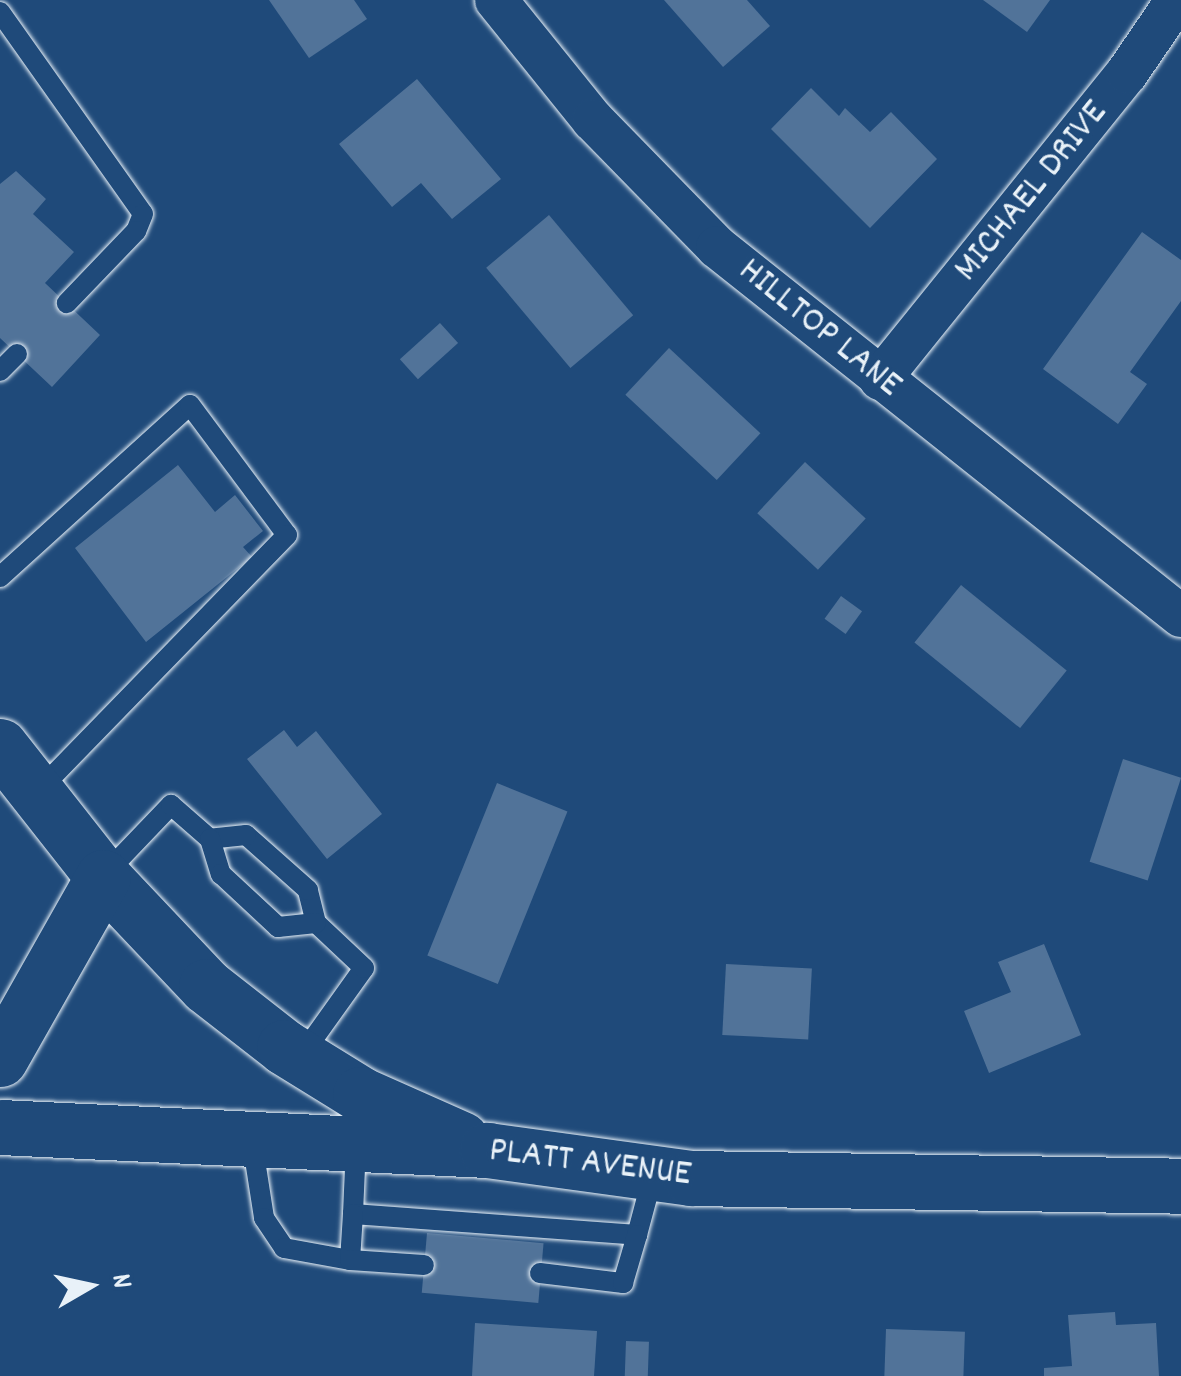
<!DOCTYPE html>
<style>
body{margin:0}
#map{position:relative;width:1181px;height:1376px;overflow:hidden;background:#1f4a7a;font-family:Dekko,sans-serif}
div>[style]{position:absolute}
.building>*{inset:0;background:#517399;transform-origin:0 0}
.roads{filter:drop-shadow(0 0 2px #e8f1f8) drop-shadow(0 0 2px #e8f1f8)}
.service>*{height:20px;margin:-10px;padding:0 10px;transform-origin:10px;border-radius:10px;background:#1f4a7a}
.minor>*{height:42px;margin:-21px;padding:0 21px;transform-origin:21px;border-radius:21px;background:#1f4a7a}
.secondary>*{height:55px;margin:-27.5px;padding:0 27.5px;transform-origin:27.5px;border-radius:27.5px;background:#1f4a7a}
span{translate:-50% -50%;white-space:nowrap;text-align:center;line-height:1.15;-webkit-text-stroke:8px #1f4a7a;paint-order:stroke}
.street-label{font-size:38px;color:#e8f1f8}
.north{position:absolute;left:40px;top:1236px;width:100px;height:100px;-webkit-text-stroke:8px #1f4a7a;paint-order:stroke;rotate:81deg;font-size:28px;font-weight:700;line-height:40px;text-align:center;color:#e8f1f8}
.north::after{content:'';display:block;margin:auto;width:35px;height:45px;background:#e8f1f8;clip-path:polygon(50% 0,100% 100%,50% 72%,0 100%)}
</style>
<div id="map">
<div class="building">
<i style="clip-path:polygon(269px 0,354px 0,367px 19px,309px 58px)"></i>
<i style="clip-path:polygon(664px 0,747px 0,770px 26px,723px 67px)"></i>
<i style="clip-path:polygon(983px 0,1050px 0,1027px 32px)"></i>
<i style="clip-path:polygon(417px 79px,501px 179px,452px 219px,421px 183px,392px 207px,339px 144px)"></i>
<i style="clip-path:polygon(811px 88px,839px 116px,845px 108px,870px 132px,891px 112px,937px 159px,870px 228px,771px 129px)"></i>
<i style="clip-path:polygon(16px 171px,46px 199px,33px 214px,74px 252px,45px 283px,100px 335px,52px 387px,0 338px,0 184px)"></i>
<i style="left:549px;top:215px;width:131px;height:82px;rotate:50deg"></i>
<i style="clip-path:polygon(1142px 232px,1181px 260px,1181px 301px,1130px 372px,1147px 384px,1118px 424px,1043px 369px)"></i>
<i style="left:440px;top:323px;width:27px;height:54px;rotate:48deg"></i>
<i style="left:669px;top:348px;width:125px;height:64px;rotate:43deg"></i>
<i style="left:805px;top:462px;width:83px;height:70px;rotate:43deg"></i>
<i style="clip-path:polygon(178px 465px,215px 512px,235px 495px,263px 531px,243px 547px,252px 557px,146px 642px,75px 548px)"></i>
<i style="left:961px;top:585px;width:136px;height:74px;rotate:39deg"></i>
<i style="left:841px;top:596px;width:26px;height:28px;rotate:36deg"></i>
<i style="clip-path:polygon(284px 730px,297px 747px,316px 731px,382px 814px,327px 859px,247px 759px)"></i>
<i style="left:1123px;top:759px;width:61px;height:108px;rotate:18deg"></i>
<i style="left:497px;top:783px;width:76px;height:186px;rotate:22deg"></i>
<i style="clip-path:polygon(1044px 944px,1081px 1035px,989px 1073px,964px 1011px,1011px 992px,998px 962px)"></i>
<i style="left:726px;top:964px;width:86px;height:71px;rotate:3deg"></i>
<i style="left:427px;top:1233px;width:117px;height:60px;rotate:5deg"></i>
<i style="clip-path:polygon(1115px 1312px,1116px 1325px,1156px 1323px,1159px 1376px,1044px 1376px,1044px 1368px,1072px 1366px,1068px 1315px)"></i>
<i style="clip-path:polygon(475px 1323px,597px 1331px,594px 1376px,472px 1376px)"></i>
<i style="left:886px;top:1329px;width:79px;height:47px;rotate:2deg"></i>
<i style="left:626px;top:1341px;width:23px;height:35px;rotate:2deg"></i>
</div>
<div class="roads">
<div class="service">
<i style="left:0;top:12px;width:247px;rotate:54.7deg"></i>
<i style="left:143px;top:214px;width:18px;rotate:112deg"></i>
<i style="left:136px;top:231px;width:100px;rotate:133.8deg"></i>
<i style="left:0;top:371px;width:24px;rotate:-45deg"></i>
<i style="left:0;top:577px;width:256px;rotate:-42.2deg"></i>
<i style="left:190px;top:405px;width:162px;rotate:53.3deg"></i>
<i style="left:287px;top:535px;width:356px;rotate:134.2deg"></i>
<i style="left:104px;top:875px;width:97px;rotate:-46.3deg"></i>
<i style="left:171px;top:805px;width:52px;rotate:41.1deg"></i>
<i style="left:301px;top:1056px;width:108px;rotate:-54.4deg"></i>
<i style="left:364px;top:968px;width:66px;rotate:-136.8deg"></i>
<i style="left:316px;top:923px;width:34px;rotate:-104deg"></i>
<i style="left:308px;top:890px;width:83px;rotate:-138.4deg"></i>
<i style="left:246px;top:835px;width:36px;rotate:174deg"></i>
<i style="left:210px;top:839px;width:37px;rotate:73deg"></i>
<i style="left:221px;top:874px;width:78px;rotate:42.9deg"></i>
<i style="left:278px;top:927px;width:38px;rotate:-6deg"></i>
<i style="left:252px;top:1141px;width:78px;rotate:81.1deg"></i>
<i style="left:264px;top:1218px;width:36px;rotate:56deg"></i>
<i style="left:284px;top:1248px;width:67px;rotate:10.3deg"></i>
<i style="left:356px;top:1145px;width:69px;rotate:92.5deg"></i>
<i style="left:353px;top:1214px;width:285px;rotate:4.2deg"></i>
<i style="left:637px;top:1235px;width:62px;rotate:-75.1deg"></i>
<i style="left:353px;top:1214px;width:46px;rotate:93.7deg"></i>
<i style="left:350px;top:1260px;width:74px;rotate:3.9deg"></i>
<i style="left:540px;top:1273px;width:84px;rotate:6.9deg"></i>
<i style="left:623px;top:1283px;width:50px;rotate:-73.7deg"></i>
</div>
<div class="minor">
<i style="left:496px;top:0;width:154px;rotate:51.1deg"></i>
<i style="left:593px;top:120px;width:177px;rotate:45.7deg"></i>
<i style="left:717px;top:247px;width:593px;rotate:38.49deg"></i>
<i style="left:880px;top:379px;width:393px;rotate:-51.1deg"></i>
<i style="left:1127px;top:73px;width:88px;rotate:-55.6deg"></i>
</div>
<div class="secondary">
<i style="left:0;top:746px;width:167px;rotate:51.8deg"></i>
<i style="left:103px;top:877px;width:150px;rotate:46.6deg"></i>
<i style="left:206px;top:986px;width:99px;rotate:38deg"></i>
<i style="left:284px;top:1047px;width:89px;rotate:31.7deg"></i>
<i style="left:360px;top:1094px;width:111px;rotate:24deg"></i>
<i style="left:0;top:1059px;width:209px;rotate:-60.5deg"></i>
<i style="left:0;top:1127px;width:488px;rotate:2.7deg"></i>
<i style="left:487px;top:1150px;width:206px;rotate:7.8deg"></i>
<i style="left:691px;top:1178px;width:490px;rotate:0.9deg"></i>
</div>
</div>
<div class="street-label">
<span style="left:1032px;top:192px;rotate:-51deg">MICHAEL DRIVE</span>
<span style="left:819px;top:329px;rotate:39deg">HILLTOP LANE</span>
<span style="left:590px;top:1164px;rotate:7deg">PLATT AVENUE</span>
</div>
<div class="north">N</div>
</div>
